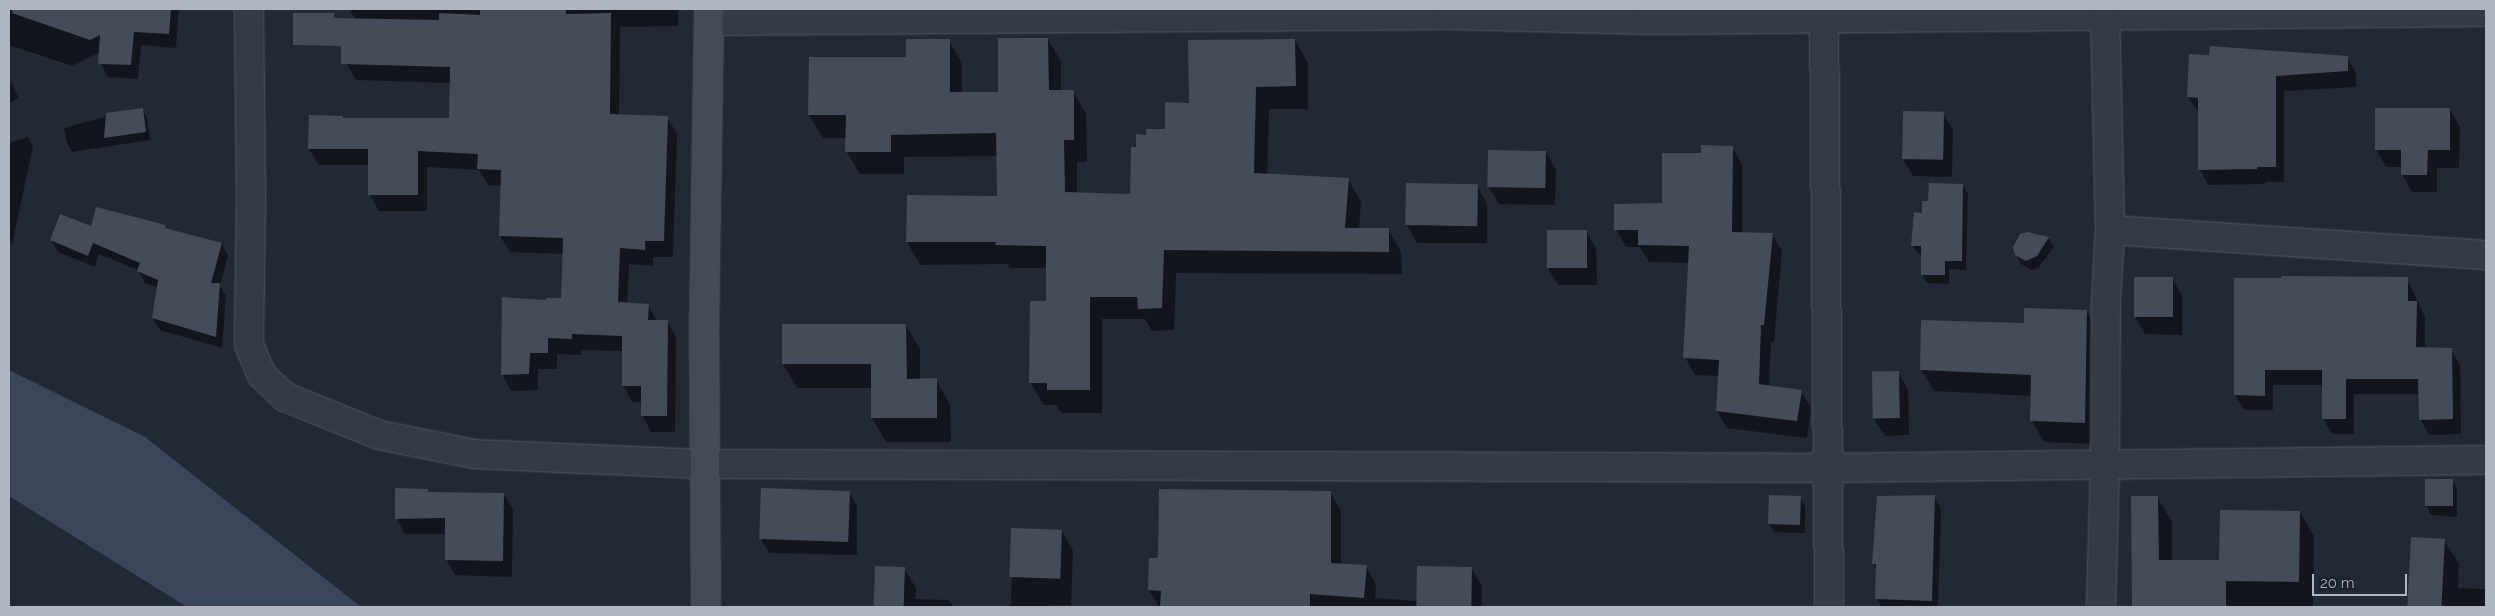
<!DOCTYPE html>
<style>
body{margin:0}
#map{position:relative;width:2495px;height:616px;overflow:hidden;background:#222934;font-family:Raleway,sans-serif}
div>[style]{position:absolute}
.water>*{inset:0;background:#39465c}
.shadow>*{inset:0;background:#0007}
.building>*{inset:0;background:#434c58;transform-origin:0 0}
.roads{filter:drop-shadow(0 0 1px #525962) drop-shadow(0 0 1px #525962)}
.street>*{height:28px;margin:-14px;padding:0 14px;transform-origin:14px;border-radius:14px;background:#353b45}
.secondary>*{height:28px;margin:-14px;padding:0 14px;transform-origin:14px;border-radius:14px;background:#444a57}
span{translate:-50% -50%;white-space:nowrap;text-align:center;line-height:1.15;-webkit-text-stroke:4.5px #1b2029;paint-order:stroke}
.frame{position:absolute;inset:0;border:10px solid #afb6c1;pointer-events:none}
.scale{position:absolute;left:2312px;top:574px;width:95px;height:22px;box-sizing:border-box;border:2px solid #afb6c1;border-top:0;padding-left:6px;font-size:15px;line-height:18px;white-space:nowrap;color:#afb6c1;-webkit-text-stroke:4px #1b2029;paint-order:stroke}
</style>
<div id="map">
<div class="water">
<i style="clip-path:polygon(9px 370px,145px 437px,361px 607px,187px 607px,9px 496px)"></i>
</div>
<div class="shadow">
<i style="clip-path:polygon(9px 9px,179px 9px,176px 48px,141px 45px,138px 79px,108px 77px,100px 63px,100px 52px,72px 66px,9px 45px)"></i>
<i style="clip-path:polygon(349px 9px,678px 9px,678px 26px,620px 27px,619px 116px,667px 117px,677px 134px,673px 257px,653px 257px,653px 266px,629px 264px,627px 304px,648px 305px,657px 321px,667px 321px,676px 337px,675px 432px,651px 432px,642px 415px,642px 402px,632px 402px,623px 385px,623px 351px,581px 350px,581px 355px,557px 354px,557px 369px,538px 369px,538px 390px,511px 391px,502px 374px,547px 302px,562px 300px,564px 254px,510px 252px,500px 236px,502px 186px,488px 185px,479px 170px,427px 167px,427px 211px,379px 211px,370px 195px,369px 165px,319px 165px,309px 149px,343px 119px,450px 119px,451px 83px,356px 80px,347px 64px,358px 23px)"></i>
<i style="clip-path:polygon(1048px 39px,1061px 62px,1061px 91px,1073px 91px,1086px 114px,1087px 162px,1077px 162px,1077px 194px,1132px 195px,1137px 148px,1148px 136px,1166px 131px,1190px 104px,1295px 40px,1308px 63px,1308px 109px,1269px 109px,1267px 175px,1348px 179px,1361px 202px,1359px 229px,1388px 229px,1401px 252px,1402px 274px,1176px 273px,1174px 330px,1152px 331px,1145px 319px,1102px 319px,1102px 413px,1061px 413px,1057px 405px,1044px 405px,1030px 382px,1047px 303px,1047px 268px,1010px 268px,1008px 264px,920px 265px,907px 242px,998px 198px,998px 156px,904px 157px,904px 174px,860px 174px,846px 151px,847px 138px,823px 138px,809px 115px,810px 58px,908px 59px,949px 41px,962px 63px,962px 94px,1000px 93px)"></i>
<i style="clip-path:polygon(2190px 56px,2347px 57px,2356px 73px,2356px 87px,2284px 91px,2284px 182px,2265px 182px,2265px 184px,2208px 185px,2200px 169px,2199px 113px,2188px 97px)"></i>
<i style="clip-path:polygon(9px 77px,19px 98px,9px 103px)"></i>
<i style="clip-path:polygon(142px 109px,147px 118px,150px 140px,72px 152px,67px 143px,64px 128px,122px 112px)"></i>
<i style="clip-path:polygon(2450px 109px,2460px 127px,2459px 168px,2437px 168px,2437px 192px,2412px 192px,2402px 174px,2402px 167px,2386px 167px,2376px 149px)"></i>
<i style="clip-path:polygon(1943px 113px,1953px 130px,1952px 177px,1913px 176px,1903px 159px)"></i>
<i style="clip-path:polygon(28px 137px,33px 146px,12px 245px,9px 239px,9px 143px)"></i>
<i style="clip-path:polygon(1732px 147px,1742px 164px,1742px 233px,1772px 234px,1782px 251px,1774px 342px,1771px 342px,1769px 387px,1801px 391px,1811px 408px,1807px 438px,1727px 428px,1717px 411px,1719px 376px,1695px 375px,1685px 357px,1690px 263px,1649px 262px,1640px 247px,1626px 247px,1616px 229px,1663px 204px,1702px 155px)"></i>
<i style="clip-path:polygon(1546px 152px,1556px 170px,1555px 205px,1499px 204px,1488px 186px)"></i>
<i style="clip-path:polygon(1962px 185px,1968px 194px,1966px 270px,1949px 269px,1949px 284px,1927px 283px,1922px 274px,1922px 254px,1918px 254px,1912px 245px,1923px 214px)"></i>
<i style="clip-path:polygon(1477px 186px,1487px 203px,1487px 243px,1417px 243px,1407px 225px)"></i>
<i style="clip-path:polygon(165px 226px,167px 230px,222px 244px,228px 256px,220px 286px,226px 296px,222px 348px,160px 330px,153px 318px,158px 288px,145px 283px,138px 270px,99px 254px,95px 267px,58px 252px,51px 240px,91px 227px)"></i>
<i style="clip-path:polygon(1586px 231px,1596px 248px,1597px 285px,1558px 285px,1548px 268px)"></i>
<i style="clip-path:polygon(2027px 233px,2049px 239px,2054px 247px,2038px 268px,2032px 270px,2021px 264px,2016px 254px,2015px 243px,2021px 235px)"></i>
<i style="clip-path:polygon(2172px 278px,2182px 296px,2182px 335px,2145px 334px,2135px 316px)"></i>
<i style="clip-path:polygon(2235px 279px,2407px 279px,2425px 317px,2425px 349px,2451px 350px,2460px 365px,2461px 434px,2429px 435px,2420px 419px,2420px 394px,2354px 394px,2354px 434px,2332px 434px,2323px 419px,2323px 385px,2273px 385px,2273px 410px,2244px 410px,2235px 395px)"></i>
<i style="clip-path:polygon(2086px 311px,2099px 332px,2096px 444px,2044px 442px,2032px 421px,2032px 396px,1934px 391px,1921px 369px)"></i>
<i style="clip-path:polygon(906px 325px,920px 349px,920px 380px,936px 380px,950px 404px,951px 442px,886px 442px,872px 418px,872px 388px,797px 388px,783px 364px)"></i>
<i style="clip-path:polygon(1898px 372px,1908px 390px,1909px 435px,1885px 436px,1874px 419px)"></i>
<i style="clip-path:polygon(2452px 480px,2457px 489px,2457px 517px,2431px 515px,2426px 506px)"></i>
<i style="clip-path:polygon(427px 490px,429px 493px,504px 494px,513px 510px,512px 577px,455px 575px,446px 559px,446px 534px,405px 534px,396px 518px)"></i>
<i style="clip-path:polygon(849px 492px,857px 506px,857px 555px,769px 553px,761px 539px)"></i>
<i style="clip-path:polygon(1330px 492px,1341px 511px,1341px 565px,1366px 566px,1376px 585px,1375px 598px,1418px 601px,1471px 568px,1482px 586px,1482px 607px,1159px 607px,1149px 590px,1150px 559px,1159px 560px)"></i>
<i style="clip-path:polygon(1934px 496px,1941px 509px,1938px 607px,1882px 607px,1877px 599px,1877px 570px,1874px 564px)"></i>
<i style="clip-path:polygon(1800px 497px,1805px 506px,1805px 533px,1774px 532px,1769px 524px)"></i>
<i style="clip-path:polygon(2157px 497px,2172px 522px,2172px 561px,2220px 561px,2300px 512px,2314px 536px,2313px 606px,2134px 607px)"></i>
<i style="clip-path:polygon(1013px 529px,1062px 531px,1073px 551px,1071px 605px,1011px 607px)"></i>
<i style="clip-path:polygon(2412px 538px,2444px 540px,2459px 564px,2458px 588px,2486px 589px,2486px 607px,2409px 607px)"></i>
<i style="clip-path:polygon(876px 567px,904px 568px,916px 588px,915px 599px,949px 600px,954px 607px,875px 607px)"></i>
</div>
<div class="building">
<i style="clip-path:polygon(13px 9px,171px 9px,169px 34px,134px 32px,131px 65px,98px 64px,100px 35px,90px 40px,12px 13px)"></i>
<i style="clip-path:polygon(480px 9px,566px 9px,566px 14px,611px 13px,610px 114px,668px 116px,664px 241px,645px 241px,645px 250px,620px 248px,618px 302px,649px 304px,648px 320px,668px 320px,667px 416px,641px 416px,641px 386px,622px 386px,622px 336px,572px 334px,572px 339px,548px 338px,548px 353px,530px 353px,529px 374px,501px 375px,502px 297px,546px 300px,546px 298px,561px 298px,563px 238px,499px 236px,501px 170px,477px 169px,478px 154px,418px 151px,418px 195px,368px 195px,368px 149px,308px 149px,309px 115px,343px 116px,343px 118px,449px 118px,450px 67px,341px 64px,341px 46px,293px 45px,293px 13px,334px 13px,334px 18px,439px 20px,439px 13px,480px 15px)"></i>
<i style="clip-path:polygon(998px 38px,1048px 38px,1049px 90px,1074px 90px,1074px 140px,1064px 140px,1065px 192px,1130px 194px,1131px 147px,1136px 147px,1136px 134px,1146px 135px,1146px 129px,1165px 129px,1165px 102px,1189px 103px,1188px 40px,1295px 39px,1296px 86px,1256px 87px,1254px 173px,1349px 178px,1345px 228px,1389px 228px,1389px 252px,1164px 250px,1162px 308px,1138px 309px,1137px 297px,1090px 297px,1090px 390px,1047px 390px,1047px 383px,1029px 383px,1030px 301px,1046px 301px,1046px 246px,995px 245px,996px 242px,906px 242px,907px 195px,997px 196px,996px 133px,891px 135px,891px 152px,845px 152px,846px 115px,808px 115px,809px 57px,906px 57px,906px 39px,950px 39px,950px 92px,998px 92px)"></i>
<i style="clip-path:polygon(2210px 46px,2348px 56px,2348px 71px,2276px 76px,2276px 167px,2257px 167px,2257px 169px,2198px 170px,2198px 98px,2187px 97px,2189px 54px,2209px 55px)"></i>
<i style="clip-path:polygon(143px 108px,146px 132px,104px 138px,106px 113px)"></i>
<i style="clip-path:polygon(2375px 108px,2450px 108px,2450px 150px,2428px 150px,2427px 175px,2401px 175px,2401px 150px,2375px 150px)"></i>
<i style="left:1903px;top:111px;width:41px;height:48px;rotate:1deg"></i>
<i style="clip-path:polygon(1701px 145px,1733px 146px,1732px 232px,1773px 233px,1764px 325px,1761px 325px,1759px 384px,1802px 390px,1797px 421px,1716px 411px,1719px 360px,1683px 358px,1689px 246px,1638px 245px,1638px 230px,1614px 230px,1614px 204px,1662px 203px,1662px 153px,1701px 153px)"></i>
<i style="left:1488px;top:150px;width:58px;height:37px;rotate:1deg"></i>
<i style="left:1406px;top:183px;width:72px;height:42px;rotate:1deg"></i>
<i style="clip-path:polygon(1929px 183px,1963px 184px,1962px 261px,1945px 261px,1945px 275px,1921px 275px,1921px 246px,1911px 246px,1914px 212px,1922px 213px,1922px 201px,1928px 201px)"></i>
<i style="clip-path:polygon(96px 207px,166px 225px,165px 228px,222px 243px,211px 283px,220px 283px,216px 337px,152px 318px,158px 280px,137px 271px,140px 263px,93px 243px,88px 256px,50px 240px,60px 214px,91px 226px)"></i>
<i style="left:1547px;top:230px;width:40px;height:38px"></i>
<i style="clip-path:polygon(2027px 232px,2049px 237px,2037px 256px,2026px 261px,2015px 255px,2013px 247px,2020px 234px)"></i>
<i style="clip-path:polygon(2281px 276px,2408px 277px,2408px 301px,2417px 301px,2416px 347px,2452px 348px,2453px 419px,2419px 420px,2418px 379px,2346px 379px,2346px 419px,2322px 419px,2322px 370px,2265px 370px,2265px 396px,2234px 395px,2234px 278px,2281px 278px)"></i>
<i style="left:2134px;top:277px;width:39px;height:40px"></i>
<i style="clip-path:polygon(2024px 308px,2087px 310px,2085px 423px,2030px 421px,2031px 375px,1920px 370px,1921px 320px,2024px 323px)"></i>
<i style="clip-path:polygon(782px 324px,906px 324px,907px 379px,937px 378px,937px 418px,871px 418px,871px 364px,782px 364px)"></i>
<i style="left:1899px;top:371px;width:47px;height:27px;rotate:89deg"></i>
<i style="left:2425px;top:479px;width:28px;height:27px"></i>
<i style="clip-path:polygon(395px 488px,428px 489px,428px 492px,504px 493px,503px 561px,445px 560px,445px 518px,395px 519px)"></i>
<i style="left:761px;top:488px;width:89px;height:51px;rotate:2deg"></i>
<i style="clip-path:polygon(1159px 489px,1331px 491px,1331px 563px,1367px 565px,1364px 598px,1310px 594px,1310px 607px,1160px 607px,1161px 591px,1148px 590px,1149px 558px,1158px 558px)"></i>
<i style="left:1769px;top:495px;width:32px;height:29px;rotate:2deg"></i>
<i style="clip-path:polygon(1935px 495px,1932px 601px,1875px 599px,1876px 564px,1872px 564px,1877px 496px)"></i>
<i style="clip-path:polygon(2131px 496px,2158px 496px,2159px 560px,2219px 560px,2220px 510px,2300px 511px,2299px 582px,2226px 581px,2226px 607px,2132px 606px)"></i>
<i style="left:1011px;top:528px;width:51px;height:49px;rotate:2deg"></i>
<i style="left:2411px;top:537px;width:34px;height:70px;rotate:3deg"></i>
<i style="left:875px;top:566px;width:30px;height:41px;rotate:2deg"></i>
<i style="left:1417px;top:566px;width:55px;height:41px;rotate:1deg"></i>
</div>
<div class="roads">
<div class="street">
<i style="left:249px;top:9px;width:189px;rotate:89.4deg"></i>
<i style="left:251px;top:198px;width:147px;rotate:90.8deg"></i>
<i style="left:249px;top:345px;width:33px;rotate:67deg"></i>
<i style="left:262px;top:375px;width:32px;rotate:44deg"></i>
<i style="left:285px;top:397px;width:101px;rotate:22deg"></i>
<i style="left:379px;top:435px;width:97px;rotate:11.3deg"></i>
<i style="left:474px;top:454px;width:230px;rotate:2.5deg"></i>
<i style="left:704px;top:464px;width:1123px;rotate:0.2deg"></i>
<i style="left:1827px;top:468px;width:659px;rotate:-0.7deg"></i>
<i style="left:1824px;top:9px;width:598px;rotate:89.52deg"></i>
<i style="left:709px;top:21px;width:741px;rotate:-0.46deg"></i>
<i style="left:1450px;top:15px;width:201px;rotate:1.4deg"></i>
<i style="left:1651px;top:20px;width:835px;rotate:-0.55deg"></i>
<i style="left:2110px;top:230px;width:377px;rotate:3.8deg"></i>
<i style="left:2101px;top:607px;width:142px;rotate:-88.4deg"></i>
<i style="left:2105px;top:465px;width:165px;rotate:-89.7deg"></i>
<i style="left:2106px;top:300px;width:70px;rotate:-86.7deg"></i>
<i style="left:2110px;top:230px;width:221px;rotate:-91.3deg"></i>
</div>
<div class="secondary">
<i style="left:706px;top:607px;width:275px;rotate:-90.4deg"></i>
<i style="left:704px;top:332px;width:323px;rotate:-89.1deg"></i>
</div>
</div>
<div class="frame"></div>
<div class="scale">20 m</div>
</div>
